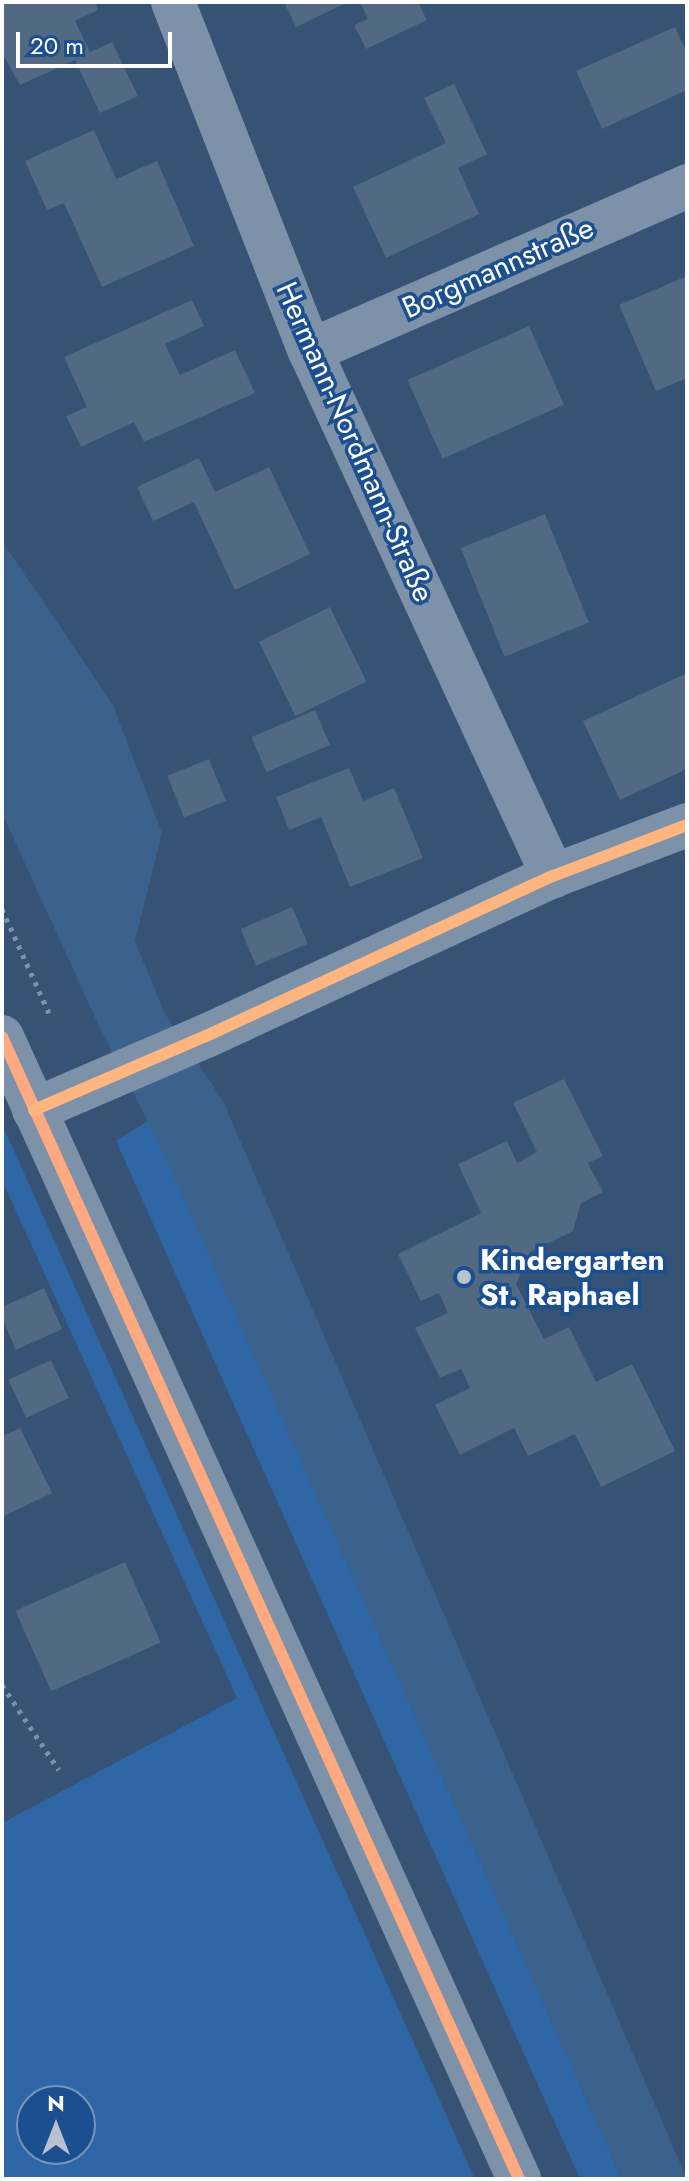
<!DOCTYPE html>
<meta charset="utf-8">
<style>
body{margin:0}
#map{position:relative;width:689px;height:2181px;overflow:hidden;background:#365274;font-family:Jost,sans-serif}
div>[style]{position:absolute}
.green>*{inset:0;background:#2f66a5}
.water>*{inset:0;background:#3b618d}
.building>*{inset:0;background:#526984;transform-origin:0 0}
.path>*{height:5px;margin-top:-2.5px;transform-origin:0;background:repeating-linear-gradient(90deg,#7d92a8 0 4px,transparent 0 10px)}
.minor>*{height:44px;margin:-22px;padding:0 22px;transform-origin:22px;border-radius:22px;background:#7d92a8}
.bus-1>*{height:12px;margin:-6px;padding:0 6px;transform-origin:6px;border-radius:6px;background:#ffa980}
.bus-2>*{height:12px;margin:-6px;padding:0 6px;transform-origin:6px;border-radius:6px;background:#ffb580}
.dots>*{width:22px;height:22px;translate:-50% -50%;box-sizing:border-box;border:4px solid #1b4f8f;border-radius:50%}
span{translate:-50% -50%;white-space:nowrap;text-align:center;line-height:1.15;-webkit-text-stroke:7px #1b4f8f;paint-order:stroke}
.street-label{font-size:30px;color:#fff}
.poi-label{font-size:30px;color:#fff;font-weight:700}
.left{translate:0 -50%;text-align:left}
.frame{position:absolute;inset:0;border:4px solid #fff;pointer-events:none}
.north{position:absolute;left:16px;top:2085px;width:80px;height:80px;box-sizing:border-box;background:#1b4f8f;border:2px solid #7695bc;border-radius:50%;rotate:0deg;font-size:22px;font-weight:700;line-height:32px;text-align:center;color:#fff}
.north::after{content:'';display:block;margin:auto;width:28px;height:36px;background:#b9c2ce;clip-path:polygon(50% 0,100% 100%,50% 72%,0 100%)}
.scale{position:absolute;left:16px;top:32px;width:156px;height:36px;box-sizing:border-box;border:4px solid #fff;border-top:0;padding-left:10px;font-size:24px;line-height:28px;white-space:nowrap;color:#fff;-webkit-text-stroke:6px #1b4f8f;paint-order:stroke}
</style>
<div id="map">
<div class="green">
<i style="clip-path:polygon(148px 1121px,157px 1138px,622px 2179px,580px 2179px,116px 1141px)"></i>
<i style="clip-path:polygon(evenodd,2px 1124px,287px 1761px,475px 2179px,2px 2179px,2px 1823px,237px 1698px,2px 1180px,2px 1124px,32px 2101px,80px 2101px,80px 2149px,32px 2149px,32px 2101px)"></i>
</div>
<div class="water">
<i style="clip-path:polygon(2px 541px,113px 705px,162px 833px,135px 941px,164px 1012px,223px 1101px,687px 2179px,622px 2179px,157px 1139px,99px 1026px,2px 813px)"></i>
</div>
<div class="building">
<i style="clip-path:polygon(2px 2px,95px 2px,98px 10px,75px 21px,90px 52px,112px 42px,138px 96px,100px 113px,75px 60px,20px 85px,2px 53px)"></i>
<i style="clip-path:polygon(284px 2px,348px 2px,296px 27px)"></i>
<i style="clip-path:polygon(360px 2px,418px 2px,427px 20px,366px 49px,354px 25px,368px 19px)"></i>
<i style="clip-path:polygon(675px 27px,687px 53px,687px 90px,602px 129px,576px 71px)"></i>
<i style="clip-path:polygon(454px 84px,487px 154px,458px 168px,479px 214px,386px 258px,353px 187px,446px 143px,424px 98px)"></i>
<i style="clip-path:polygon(94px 130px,116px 179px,157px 161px,194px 246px,102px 287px,64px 203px,47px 210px,25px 161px)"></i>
<i style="clip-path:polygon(687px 276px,687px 378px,656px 391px,619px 305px)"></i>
<i style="clip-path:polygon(192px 300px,204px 326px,165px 344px,180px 375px,235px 350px,255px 393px,144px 442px,134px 422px,81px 447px,66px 416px,87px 407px,64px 357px)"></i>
<i style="left:529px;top:326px;width:86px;height:133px;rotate:66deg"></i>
<i style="clip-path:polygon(199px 458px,215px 492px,269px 467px,310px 554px,235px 590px,194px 502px,153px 521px,137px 487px)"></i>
<i style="left:545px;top:514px;width:117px;height:91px;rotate:68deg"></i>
<i style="left:330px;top:607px;width:83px;height:79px;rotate:64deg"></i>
<i style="clip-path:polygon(687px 673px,687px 769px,620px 800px,583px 721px)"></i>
<i style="left:315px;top:710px;width:38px;height:69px;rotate:67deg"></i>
<i style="left:209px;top:759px;width:45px;height:45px;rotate:68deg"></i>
<i style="clip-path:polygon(349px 768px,363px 801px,394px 788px,423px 858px,350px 887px,321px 817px,289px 830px,276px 797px)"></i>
<i style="left:292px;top:907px;width:40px;height:56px;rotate:67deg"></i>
<i style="clip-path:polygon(564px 1079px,603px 1156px,588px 1163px,603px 1192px,581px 1203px,573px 1231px,530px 1252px,516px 1284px,544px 1339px,569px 1327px,596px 1382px,632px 1364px,675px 1451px,601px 1487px,575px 1434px,528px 1456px,514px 1428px,460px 1455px,435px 1405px,470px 1388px,461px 1369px,440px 1378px,415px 1328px,448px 1313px,439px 1293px,421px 1301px,398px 1254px,481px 1213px,458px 1164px,507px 1141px,517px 1163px,537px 1152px,513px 1103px)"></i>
<i style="clip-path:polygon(44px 1288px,62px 1329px,16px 1350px,2px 1318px,2px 1307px)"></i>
<i style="left:51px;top:1360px;width:42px;height:47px;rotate:65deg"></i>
<i style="clip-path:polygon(20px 1428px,52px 1493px,2px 1517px,2px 1436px)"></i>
<i style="left:125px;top:1562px;width:88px;height:120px;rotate:66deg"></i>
</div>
<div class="path">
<i style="left:2px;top:909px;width:114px;rotate:65.7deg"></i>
<i style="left:2px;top:1685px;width:102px;rotate:56.2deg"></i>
</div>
<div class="minor">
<i style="left:173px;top:2px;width:375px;rotate:68.6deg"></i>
<i style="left:310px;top:351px;width:579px;rotate:65.16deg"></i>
<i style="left:310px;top:351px;width:412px;rotate:-23.6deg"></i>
<i style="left:2px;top:1037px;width:1254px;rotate:65.64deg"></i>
<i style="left:34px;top:1110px;width:187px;rotate:-23.3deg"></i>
<i style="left:206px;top:1036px;width:382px;rotate:-24.8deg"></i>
<i style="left:553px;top:876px;width:143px;rotate:-20.8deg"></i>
</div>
<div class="bus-1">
<i style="left:2px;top:1037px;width:1254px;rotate:65.64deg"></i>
</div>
<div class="bus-2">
<i style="left:34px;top:1110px;width:187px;rotate:-23.3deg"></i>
<i style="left:206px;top:1036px;width:382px;rotate:-24.8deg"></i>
<i style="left:553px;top:876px;width:143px;rotate:-20.8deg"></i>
</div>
<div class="dots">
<i style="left:464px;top:1277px;background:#b9c2ce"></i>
</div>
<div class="street-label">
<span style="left:498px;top:268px;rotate:-24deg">Borgmannstraße</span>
<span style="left:355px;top:442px;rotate:66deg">Hermann-Nordmann-Straße</span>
</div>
<div class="poi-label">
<span class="left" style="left:480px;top:1277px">Kindergarten<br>St. Raphael</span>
</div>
<div class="frame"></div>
<div class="north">N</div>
<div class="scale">20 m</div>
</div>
